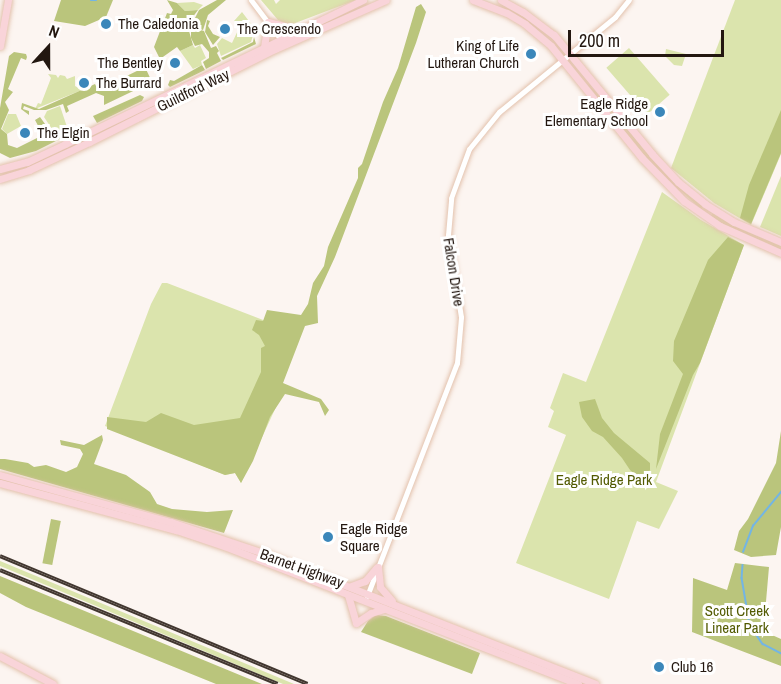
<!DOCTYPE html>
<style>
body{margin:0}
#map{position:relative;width:781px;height:684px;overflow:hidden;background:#fcf5f1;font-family:"Archivo Narrow",sans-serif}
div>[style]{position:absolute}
.green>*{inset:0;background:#dbe4ad;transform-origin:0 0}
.forest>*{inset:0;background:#bac57c;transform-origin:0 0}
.stream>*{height:1.5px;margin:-0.75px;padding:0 0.75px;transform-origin:0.75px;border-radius:0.75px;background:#73b5e4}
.roads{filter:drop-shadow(0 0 2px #e3c2ad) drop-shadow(0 0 2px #e3c2ad)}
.minor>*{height:5px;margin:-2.5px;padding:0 2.5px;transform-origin:2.5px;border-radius:2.5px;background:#fff}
.major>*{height:7px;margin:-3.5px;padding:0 3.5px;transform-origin:3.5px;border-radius:3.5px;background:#f9d4d9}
.rail>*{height:4px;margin-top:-2px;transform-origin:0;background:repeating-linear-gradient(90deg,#fff 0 4.5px,#423730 0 9px);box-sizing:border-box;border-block:2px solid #423730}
.dots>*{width:16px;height:16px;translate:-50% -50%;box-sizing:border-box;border:3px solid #fff;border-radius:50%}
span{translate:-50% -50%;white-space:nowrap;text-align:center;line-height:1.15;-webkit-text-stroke:6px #fff;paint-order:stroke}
.poi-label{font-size:15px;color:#231710}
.left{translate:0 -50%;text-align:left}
.right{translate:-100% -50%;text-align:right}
.street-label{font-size:15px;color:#231710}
.park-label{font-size:15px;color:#535b03}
.north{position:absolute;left:18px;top:18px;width:60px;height:60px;-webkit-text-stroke:4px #fff;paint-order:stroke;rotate:21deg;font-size:16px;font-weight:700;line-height:24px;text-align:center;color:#231710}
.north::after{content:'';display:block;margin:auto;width:21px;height:27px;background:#231710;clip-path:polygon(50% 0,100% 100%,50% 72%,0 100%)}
.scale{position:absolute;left:568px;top:30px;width:156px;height:27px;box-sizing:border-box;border:3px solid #231710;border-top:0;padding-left:8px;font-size:18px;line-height:21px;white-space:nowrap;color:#231710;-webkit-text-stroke:4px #fff;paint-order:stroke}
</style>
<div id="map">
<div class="green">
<i style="clip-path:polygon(261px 0,274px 0,276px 4px,280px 0,356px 0,290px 25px,278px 20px)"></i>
<i style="clip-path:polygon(735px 0,781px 0,781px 154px,751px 225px,714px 203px,671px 168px)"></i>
<i style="clip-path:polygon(194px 2px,203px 5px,198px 10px,185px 11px,177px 3px)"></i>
<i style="clip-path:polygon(242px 12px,255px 29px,251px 42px,221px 56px,217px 44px,222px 38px,232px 43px,240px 26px,234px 21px)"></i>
<i style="clip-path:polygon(193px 45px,195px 48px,200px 45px,206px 58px,201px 61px,202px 65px,193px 69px,180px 51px)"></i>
<i style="left:629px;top:48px;width:62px;height:30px;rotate:49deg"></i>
<i style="clip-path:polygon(666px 49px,686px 54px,682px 66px,674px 65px,665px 56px)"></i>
<i style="clip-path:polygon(48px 74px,56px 75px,58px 78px,60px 75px,65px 76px,67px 79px,75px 76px,75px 86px,82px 90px,35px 109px,38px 103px,41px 104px,51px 78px)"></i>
<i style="clip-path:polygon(585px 81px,703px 206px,701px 209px,648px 161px)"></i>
<i style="clip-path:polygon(60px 106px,67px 127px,56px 135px,44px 117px,47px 111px)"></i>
<i style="clip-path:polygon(8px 114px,16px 114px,21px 126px,7px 134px,2px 129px)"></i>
<i style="clip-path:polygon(781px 176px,781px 236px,760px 227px)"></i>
<i style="clip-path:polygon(662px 192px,701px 220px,744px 245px,656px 482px,678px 491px,659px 529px,637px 521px,609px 599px,516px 563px,566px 435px,548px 427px,554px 411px,550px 408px,563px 373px,586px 382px)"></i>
<i style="clip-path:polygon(713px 213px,743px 230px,781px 245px,781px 250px,731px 229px,711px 216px)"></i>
<i style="clip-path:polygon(162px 283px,167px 283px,297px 333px,276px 407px,241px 483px,235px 473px,225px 475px,105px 426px,151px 304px)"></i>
<i style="clip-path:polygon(0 561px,53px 583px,294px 684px,283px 684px,5px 568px,0 566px)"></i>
</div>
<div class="forest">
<i style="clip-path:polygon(61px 0,113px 0,106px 17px,85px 26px,54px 21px)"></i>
<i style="clip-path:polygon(167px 0,177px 3px,185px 11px,198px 10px,192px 18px,189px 31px,193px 45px,180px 51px,177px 47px,160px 59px,154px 47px,167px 13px,171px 14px,173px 10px)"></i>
<i style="clip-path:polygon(217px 0,226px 0,208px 15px,203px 30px,191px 26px,199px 10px)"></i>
<i style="clip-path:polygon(421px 4px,426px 12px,416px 43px,335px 257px,317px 296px,318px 323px,305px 326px,283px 383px,321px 399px,329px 410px,325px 416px,319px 402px,285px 394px,270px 417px,253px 461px,241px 483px,235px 473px,225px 475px,107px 429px,107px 417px,146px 422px,161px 413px,194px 425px,240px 418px,261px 372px,261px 348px,265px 346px,259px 335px,252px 330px,256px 320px,263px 321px,267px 310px,301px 315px,308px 304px,313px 283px,324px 266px,328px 247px,351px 194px,358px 178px,358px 168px,362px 164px,383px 102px,398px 68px,416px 7px)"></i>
<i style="clip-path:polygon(207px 20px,210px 21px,208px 26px,213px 34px,220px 37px,213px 45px,205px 32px)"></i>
<i style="clip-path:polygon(191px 27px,204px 31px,211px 48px,216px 46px,219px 51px,217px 53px,221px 61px,206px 69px,203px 62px,209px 58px,209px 52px,202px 44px,195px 46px,191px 38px)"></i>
<i style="clip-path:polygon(254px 37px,256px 44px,223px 60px,221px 58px,253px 42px)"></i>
<i style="clip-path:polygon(14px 52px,26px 54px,27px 57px,26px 60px,21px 58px,8px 89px,13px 92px,5px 102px,9px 110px,1px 129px,7px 134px,8px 145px,17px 148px,43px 135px,35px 120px,40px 117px,53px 135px,62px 135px,68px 127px,74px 132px,36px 151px,10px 158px,0 153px,0 108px,9px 56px)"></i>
<i style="clip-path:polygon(202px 65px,205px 70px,170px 87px,168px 85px,170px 80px,174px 81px)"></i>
<i style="clip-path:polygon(145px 67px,152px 82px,104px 105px,104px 96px,96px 93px,67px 106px,69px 111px,66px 113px,63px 104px,46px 110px,34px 110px,24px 106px,23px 109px,29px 111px,29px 115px,21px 109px,22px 103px,39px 109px,95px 84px,98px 90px)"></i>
<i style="clip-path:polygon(140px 95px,144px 97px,142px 101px,97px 123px,93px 116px)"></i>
<i style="clip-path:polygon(781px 110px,781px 153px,751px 224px,740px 218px,749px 185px)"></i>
<i style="clip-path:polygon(728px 237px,744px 245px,700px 363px,693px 375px,656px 469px,660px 434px,683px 374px,673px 361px,674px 341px,708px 260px)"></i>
<i style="clip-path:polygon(595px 399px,602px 418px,614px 433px,650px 463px,650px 470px,646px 477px,637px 476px,630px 470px,622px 458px,603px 437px,592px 431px,582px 417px,579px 402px)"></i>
<i style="clip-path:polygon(781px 431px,781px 527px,776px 555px,751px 557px,734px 550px,739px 531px,748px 519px,776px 463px)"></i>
<i style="clip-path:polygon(102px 435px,103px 440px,94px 464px,126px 475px,150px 492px,157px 504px,172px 509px,207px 512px,233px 510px,224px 533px,0 469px,0 459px,5px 459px,28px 463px,34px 467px,46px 465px,66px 472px,77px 467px,83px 454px,80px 449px,61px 445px,60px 440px,84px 445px)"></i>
<i style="left:51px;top:519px;width:10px;height:45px;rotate:11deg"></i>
<i style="clip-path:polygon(735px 563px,769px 567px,765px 613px,772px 635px,781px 639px,781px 666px,692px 632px,693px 578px,727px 590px)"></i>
<i style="clip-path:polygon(0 576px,247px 678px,262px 684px,216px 684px,26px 607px,0 593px)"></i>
<i style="clip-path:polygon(376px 615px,386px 616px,480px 653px,472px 674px,361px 632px,368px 621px)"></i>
</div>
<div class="stream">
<i style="left:91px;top:0;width:5px"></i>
<i style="left:743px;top:552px;width:28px;rotate:-69deg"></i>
<i style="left:753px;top:526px;width:44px;rotate:-50.5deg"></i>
<i style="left:743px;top:565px;width:13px;rotate:94deg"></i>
<i style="left:742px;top:578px;width:48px;rotate:80.3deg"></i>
<i style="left:750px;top:625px;width:23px;rotate:56deg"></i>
<i style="left:763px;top:644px;width:20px;rotate:27deg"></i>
</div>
<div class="roads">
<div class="minor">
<i style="left:251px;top:0;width:51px;rotate:52.9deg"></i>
<i style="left:367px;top:596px;width:250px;rotate:-68.9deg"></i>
<i style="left:457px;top:363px;width:46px;rotate:-85deg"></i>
<i style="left:461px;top:317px;width:83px;rotate:-99deg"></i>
<i style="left:448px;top:235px;width:37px;rotate:-85deg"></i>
<i style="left:451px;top:198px;width:52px;rotate:-69.8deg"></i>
<i style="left:469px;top:149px;width:48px;rotate:-51deg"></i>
<i style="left:499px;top:112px;width:150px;rotate:-39.3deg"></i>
<i style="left:615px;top:17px;width:22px;rotate:-51deg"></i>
</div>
<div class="major">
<i style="left:473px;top:0;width:36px;rotate:21deg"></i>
<i style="left:507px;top:13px;width:21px;rotate:31deg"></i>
<i style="left:525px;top:24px;width:34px;rotate:40deg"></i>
<i style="left:551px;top:46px;width:144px;rotate:50.9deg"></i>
<i style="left:642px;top:158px;width:60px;rotate:45.7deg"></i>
<i style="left:684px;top:201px;width:44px;rotate:34.8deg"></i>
<i style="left:720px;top:226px;width:67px;rotate:23.9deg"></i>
<i style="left:501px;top:0;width:25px;rotate:29deg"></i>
<i style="left:523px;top:12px;width:39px;rotate:37deg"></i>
<i style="left:554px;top:35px;width:154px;rotate:50.5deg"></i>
<i style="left:652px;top:154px;width:38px;rotate:47deg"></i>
<i style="left:678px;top:182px;width:35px;rotate:39deg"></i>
<i style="left:705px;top:204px;width:34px;rotate:32deg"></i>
<i style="left:734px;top:222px;width:51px;rotate:23.1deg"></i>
<i style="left:0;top:46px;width:47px;rotate:-80.1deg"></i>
<i style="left:264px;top:47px;width:25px;rotate:-81deg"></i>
<i style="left:268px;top:22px;width:32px;rotate:14deg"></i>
<i style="left:0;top:169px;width:28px;rotate:-15deg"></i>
<i style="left:27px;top:162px;width:42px;rotate:-25.3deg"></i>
<i style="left:65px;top:144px;width:331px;rotate:-25.8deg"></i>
<i style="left:0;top:179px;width:30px;rotate:-17deg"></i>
<i style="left:29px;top:170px;width:66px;rotate:-25deg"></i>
<i style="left:89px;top:142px;width:208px;rotate:-26.6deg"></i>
<i style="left:275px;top:49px;width:121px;rotate:-23.8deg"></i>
<i style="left:0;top:475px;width:177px;rotate:15.4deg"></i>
<i style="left:171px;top:522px;width:97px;rotate:18.6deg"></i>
<i style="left:263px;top:553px;width:357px;rotate:21.5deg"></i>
<i style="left:0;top:483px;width:182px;rotate:15deg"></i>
<i style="left:176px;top:530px;width:51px;rotate:18.4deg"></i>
<i style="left:224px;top:546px;width:380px;rotate:21.3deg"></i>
<i style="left:378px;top:567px;width:20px;rotate:84deg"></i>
<i style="left:380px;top:587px;width:18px;rotate:49deg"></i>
<i style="left:351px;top:586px;width:15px;rotate:-20deg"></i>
<i style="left:365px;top:581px;width:18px;rotate:-49deg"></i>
<i style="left:348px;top:595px;width:29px;rotate:74deg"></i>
<i style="left:356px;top:623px;width:18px;rotate:-34deg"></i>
<i style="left:371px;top:613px;width:14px;rotate:-17deg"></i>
<i style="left:0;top:656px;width:60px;rotate:27.8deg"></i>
</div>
</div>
<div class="rail">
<i style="left:0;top:556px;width:333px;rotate:22.6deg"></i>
<i style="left:0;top:570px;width:300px;rotate:22.3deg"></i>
</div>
<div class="dots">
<i style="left:106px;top:24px;background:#3b87ba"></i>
<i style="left:225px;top:29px;background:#3b87ba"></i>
<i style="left:531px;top:54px;background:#3b87ba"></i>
<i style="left:175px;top:63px;background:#3b87ba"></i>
<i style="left:84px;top:83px;background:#3b87ba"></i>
<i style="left:660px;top:112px;background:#3b87ba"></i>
<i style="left:25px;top:133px;background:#3b87ba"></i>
<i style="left:328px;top:537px;background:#3b87ba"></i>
<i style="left:659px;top:667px;background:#3b87ba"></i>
</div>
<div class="poi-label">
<span class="left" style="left:118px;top:24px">The Caledonia</span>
<span class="left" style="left:237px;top:29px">The Crescendo</span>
<span class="right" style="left:519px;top:54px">King of Life<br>Lutheran Church</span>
<span class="right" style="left:163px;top:63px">The Bentley</span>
<span class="left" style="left:96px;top:83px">The Burrard</span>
<span class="right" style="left:648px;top:112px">Eagle Ridge<br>Elementary School</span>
<span class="left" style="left:37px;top:133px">The Elgin</span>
<span class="left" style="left:340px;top:537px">Eagle Ridge<br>Square</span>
<span class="left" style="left:671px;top:667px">Club 16</span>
</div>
<div class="street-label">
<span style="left:193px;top:90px;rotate:-26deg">Guildford Way</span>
<span style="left:454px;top:272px;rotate:81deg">Falcon Drive</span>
<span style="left:302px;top:568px;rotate:20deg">Barnet Highway</span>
</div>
<div class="park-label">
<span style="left:604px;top:480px">Eagle Ridge Park</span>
<span style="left:737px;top:619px">Scott Creek<br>Linear Park</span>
</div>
<div class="north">N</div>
<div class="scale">200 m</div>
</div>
